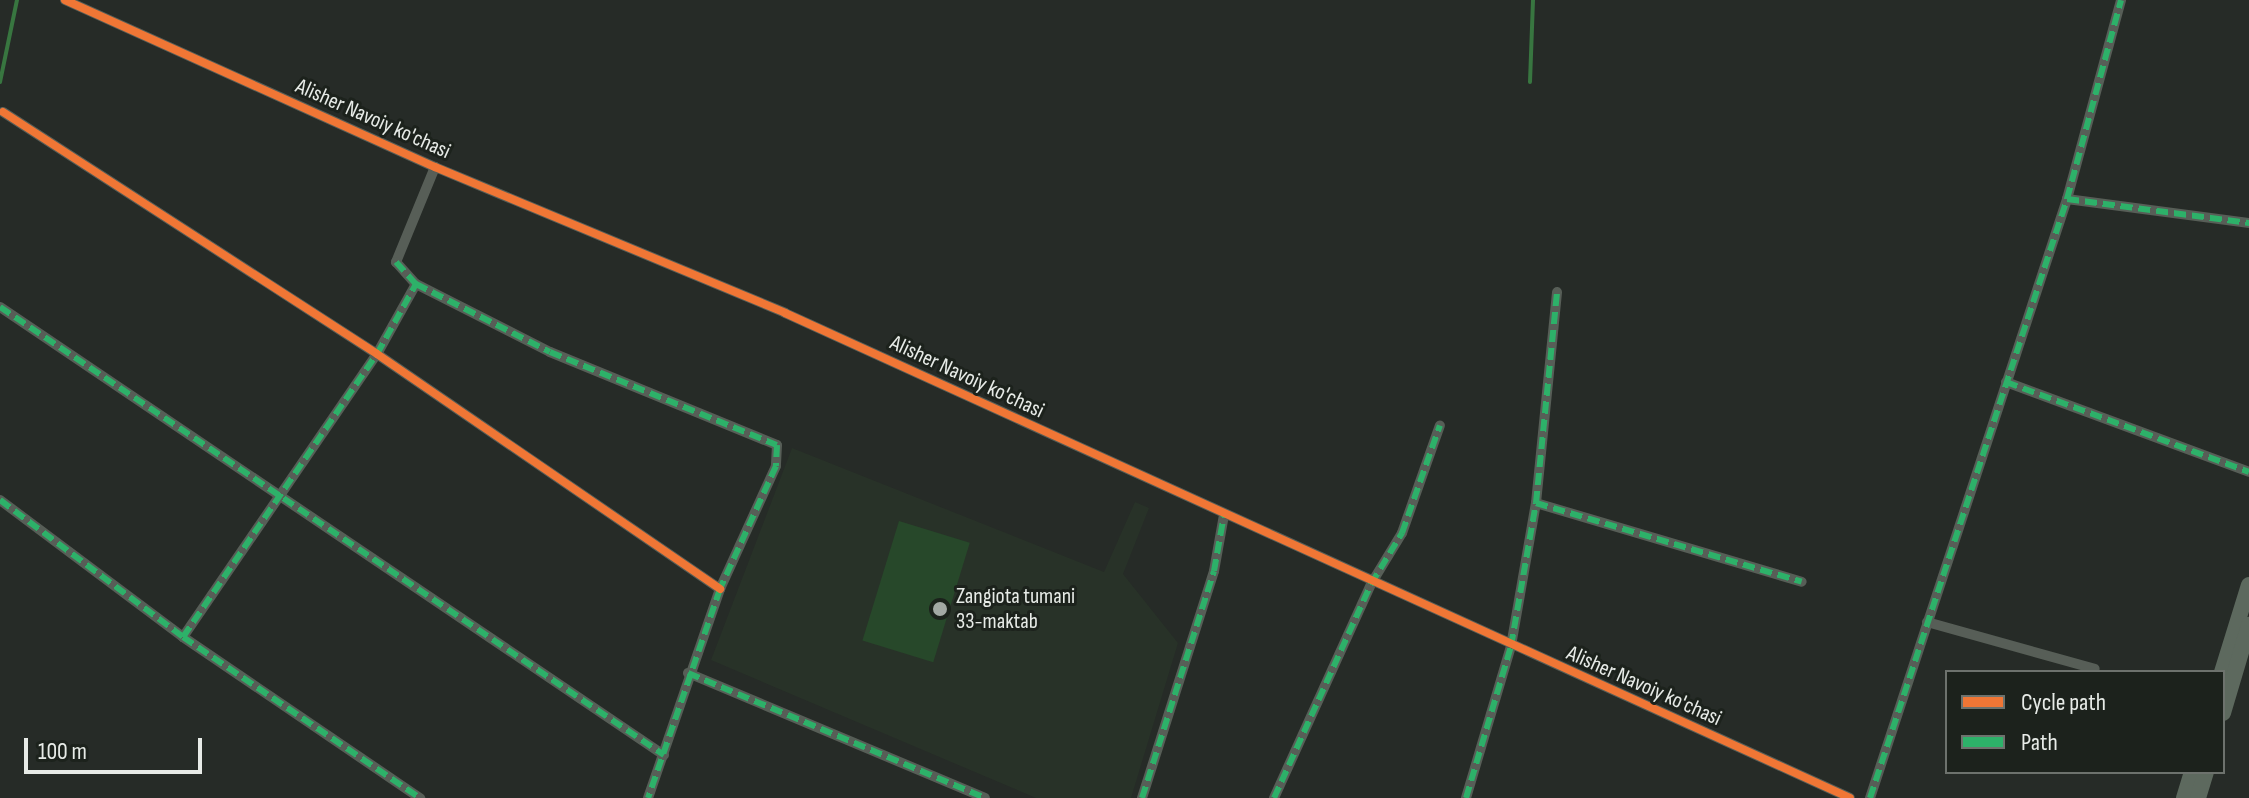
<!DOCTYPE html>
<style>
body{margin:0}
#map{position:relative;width:2249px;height:798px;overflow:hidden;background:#262b27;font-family:"Sofia Sans Condensed",sans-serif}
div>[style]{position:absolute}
.built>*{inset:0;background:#283228}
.green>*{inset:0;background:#27482a;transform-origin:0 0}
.stream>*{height:4px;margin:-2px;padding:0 2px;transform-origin:2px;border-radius:2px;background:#387640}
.minor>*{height:10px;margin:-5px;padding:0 5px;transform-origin:5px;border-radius:5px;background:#575e57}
.primary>*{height:16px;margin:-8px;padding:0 8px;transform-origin:8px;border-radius:8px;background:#5d695e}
.quiet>*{height:6px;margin-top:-3px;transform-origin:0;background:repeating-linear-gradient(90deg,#2db169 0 12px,transparent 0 18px)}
.cycleway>*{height:8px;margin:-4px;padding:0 4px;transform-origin:4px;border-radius:4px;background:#f07635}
.dots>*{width:22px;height:22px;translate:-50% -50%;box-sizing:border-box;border:4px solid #1c221c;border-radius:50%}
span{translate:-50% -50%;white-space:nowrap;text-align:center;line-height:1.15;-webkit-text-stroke:6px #1c221c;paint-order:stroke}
.street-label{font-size:22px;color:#e7ebe7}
.poi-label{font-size:22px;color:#e7ebe7}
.left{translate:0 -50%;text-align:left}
.legend{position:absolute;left:1945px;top:670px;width:280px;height:104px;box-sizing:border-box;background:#1c221c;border:2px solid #6d726d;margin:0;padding:10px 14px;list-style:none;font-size:24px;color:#e7ebe7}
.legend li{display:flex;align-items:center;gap:16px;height:40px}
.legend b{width:40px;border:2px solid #6d726d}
.scale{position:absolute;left:24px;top:738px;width:178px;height:36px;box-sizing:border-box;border:4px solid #e7ebe7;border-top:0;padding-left:10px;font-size:24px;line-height:28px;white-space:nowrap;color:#e7ebe7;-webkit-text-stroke:6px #1c221c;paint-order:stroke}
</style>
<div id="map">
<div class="built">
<i style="clip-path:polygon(792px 448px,1104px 572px,1135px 502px,1149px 508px,1123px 574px,1178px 643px,1131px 798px,1036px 798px,711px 660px)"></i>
</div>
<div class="green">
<i style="left:899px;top:521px;width:74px;height:125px;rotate:17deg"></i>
</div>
<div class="stream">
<i style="left:0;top:82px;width:84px;rotate:-78.3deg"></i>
<i style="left:1530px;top:82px;width:82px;rotate:-87.9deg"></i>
</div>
<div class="minor">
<i style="left:65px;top:0;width:406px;rotate:24.3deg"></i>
<i style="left:435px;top:167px;width:379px;rotate:22.6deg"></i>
<i style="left:785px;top:313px;width:1170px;rotate:24.48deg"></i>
<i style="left:3px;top:112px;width:445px;rotate:32.9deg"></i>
<i style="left:377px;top:354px;width:416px;rotate:34.4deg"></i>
<i style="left:435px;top:167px;width:103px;rotate:112.3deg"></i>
<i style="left:396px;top:262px;width:30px;rotate:48deg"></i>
<i style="left:416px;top:284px;width:150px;rotate:26.9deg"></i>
<i style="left:550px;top:352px;width:245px;rotate:22.3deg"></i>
<i style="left:777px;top:445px;width:21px;rotate:93deg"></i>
<i style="left:776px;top:466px;width:135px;rotate:114.5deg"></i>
<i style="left:720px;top:589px;width:221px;rotate:109deg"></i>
<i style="left:2067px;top:199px;width:184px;rotate:7.5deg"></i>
<i style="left:0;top:307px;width:801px;rotate:34.01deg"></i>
<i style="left:2006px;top:382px;width:259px;rotate:20.3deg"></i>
<i style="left:0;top:500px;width:229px;rotate:36.8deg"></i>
<i style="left:183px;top:637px;width:287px;rotate:34.2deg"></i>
<i style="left:1536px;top:503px;width:277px;rotate:16.5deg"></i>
<i style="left:1927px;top:622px;width:174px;rotate:15.6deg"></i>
<i style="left:183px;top:637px;width:343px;rotate:-55.6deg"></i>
<i style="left:377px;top:354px;width:80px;rotate:-60.9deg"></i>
<i style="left:688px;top:673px;width:322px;rotate:22.8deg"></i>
<i style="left:1142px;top:798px;width:238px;rotate:-72.4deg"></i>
<i style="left:1214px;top:571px;width:57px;rotate:-79.9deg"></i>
<i style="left:1274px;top:798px;width:235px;rotate:-65.6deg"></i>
<i style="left:1371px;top:584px;width:60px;rotate:-58.7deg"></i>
<i style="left:1402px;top:533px;width:114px;rotate:-70.6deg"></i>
<i style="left:1466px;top:798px;width:159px;rotate:-73.5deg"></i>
<i style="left:1511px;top:646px;width:145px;rotate:-80.1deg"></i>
<i style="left:1536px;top:503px;width:212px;rotate:-84.3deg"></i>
<i style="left:1870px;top:798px;width:631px;rotate:-71.79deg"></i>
<i style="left:2067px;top:199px;width:206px;rotate:-74.8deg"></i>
</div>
<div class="primary">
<i style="left:2222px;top:672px;width:91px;rotate:-72.8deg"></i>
<i style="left:2223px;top:713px;width:92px;rotate:-73.5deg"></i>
<i style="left:2184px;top:798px;width:27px;rotate:-73deg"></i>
<i style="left:2198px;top:798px;width:27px;rotate:-73deg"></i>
</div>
<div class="quiet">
<i style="left:2067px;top:199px;width:184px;rotate:7.5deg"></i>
<i style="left:396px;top:262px;width:30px;rotate:48deg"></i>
<i style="left:416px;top:284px;width:150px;rotate:26.9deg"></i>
<i style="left:550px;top:352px;width:245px;rotate:22.3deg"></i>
<i style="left:777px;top:445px;width:21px;rotate:93deg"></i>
<i style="left:776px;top:466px;width:135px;rotate:114.5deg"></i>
<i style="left:720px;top:589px;width:221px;rotate:109deg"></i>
<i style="left:0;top:307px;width:801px;rotate:34.01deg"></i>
<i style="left:2006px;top:382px;width:259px;rotate:20.3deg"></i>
<i style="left:0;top:500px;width:229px;rotate:36.8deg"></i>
<i style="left:183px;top:637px;width:287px;rotate:34.2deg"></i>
<i style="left:1536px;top:503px;width:277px;rotate:16.5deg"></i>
<i style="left:183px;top:637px;width:343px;rotate:-55.6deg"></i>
<i style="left:377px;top:354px;width:80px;rotate:-60.9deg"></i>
<i style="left:688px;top:673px;width:322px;rotate:22.8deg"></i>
<i style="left:1142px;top:798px;width:238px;rotate:-72.4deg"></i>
<i style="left:1214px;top:571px;width:57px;rotate:-79.9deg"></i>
<i style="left:1274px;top:798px;width:235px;rotate:-65.6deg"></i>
<i style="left:1371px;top:584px;width:60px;rotate:-58.7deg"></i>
<i style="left:1402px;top:533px;width:114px;rotate:-70.6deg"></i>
<i style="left:1466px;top:798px;width:159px;rotate:-73.5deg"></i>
<i style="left:1511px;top:646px;width:145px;rotate:-80.1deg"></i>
<i style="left:1536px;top:503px;width:212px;rotate:-84.3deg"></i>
<i style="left:1870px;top:798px;width:631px;rotate:-71.79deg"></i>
<i style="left:2067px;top:199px;width:206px;rotate:-74.8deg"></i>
</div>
<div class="cycleway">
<i style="left:65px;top:0;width:406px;rotate:24.3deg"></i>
<i style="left:435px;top:167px;width:379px;rotate:22.6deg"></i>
<i style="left:785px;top:313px;width:1170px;rotate:24.48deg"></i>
<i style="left:3px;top:112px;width:445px;rotate:32.9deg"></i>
<i style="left:377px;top:354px;width:416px;rotate:34.4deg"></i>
</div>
<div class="dots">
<i style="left:940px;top:609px;background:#a3a8a4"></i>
</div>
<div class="street-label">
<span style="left:373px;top:119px;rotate:24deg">Alisher Navoiy ko'chasi</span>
<span style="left:967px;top:377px;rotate:25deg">Alisher Navoiy ko'chasi</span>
<span style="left:1644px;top:686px;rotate:24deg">Alisher Navoiy ko'chasi</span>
</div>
<div class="poi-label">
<span class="left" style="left:956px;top:609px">Zangiota tumani<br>33-maktab</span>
</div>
<ul class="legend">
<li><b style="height:10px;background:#f07635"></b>Cycle path</li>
<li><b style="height:10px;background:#2db169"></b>Path</li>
</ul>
<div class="scale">100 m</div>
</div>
